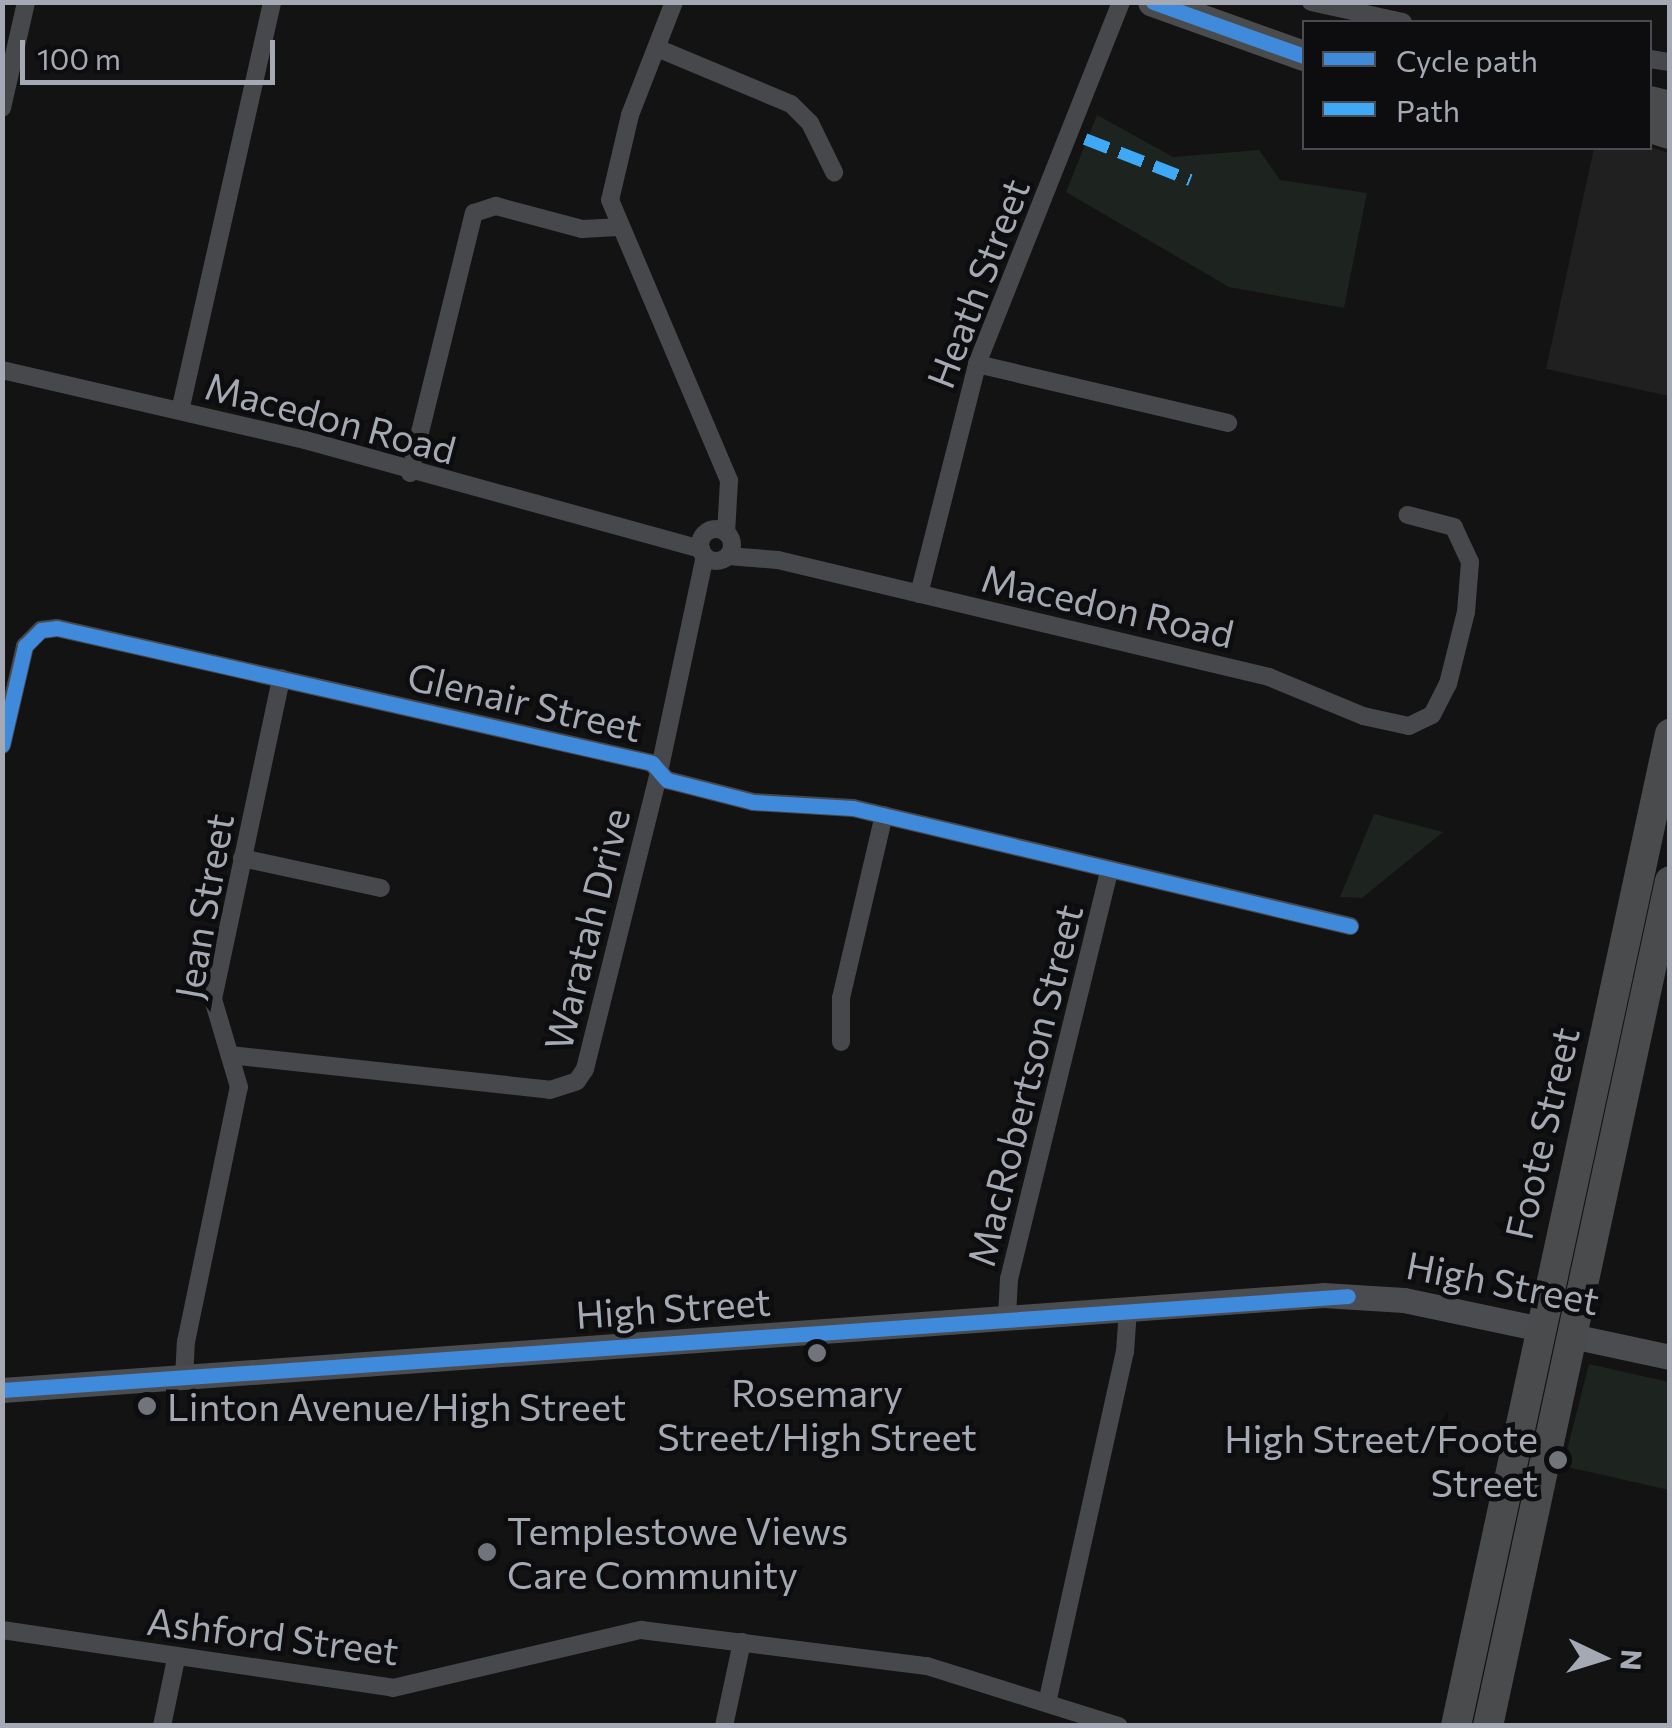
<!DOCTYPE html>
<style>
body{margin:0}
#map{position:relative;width:1672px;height:1728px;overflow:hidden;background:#131313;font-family:Commissioner,sans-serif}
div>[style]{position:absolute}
.built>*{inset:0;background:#202021}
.green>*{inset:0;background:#1d231e}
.minor>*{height:18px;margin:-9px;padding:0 9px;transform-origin:9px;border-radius:9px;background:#47484c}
.minor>.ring{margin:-9px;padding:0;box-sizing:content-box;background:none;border:18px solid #47484c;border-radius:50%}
.secondary>*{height:25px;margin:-12.5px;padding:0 12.5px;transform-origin:12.5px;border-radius:12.5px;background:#4b4c50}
.primary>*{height:30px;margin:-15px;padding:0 15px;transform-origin:15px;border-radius:15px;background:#4a4b4d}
.quiet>*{height:12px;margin-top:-6px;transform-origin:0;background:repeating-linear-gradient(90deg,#3fa9f5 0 25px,transparent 0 37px)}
.cycleway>*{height:15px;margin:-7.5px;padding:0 7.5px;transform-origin:7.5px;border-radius:7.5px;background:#408adc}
.dots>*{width:28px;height:28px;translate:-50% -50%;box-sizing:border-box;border:5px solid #0d0d0f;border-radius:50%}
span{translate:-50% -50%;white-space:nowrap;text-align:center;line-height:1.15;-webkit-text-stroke:9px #0d0d0f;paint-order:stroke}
.street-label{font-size:38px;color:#a5a9b3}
.poi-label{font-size:38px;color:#a5a9b3}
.left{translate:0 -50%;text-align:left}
.right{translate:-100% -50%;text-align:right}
.frame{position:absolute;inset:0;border:5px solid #a5a9b3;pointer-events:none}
.legend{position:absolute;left:1302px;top:20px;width:350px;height:130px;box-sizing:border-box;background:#0d0d0f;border:2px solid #4a4b51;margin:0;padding:12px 18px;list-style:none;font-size:30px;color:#a5a9b3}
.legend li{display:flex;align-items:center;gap:20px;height:50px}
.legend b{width:50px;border:2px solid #4a4b51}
.north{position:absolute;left:1552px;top:1608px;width:100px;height:100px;-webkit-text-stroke:8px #0d0d0f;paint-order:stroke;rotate:94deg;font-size:28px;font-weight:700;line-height:40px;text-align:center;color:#a5a9b3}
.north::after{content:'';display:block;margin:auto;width:35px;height:45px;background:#a5a9b3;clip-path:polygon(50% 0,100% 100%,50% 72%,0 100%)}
.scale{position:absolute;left:20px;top:40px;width:255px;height:45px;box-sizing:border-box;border:5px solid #a5a9b3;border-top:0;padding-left:12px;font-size:30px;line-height:35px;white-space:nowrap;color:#a5a9b3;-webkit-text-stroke:8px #0d0d0f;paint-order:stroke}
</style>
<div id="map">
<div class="built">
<i style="clip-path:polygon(1650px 147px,1669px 153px,1669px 396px,1546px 369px,1594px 148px)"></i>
</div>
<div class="green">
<i style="clip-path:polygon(1097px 115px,1173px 157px,1259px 150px,1280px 180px,1367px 193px,1344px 308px,1229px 287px,1066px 192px)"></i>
<i style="clip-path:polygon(1374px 814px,1443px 832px,1362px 898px,1340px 897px)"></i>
<i style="clip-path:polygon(1589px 1364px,1669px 1382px,1669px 1490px,1563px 1466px)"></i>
</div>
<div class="minor">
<i style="left:674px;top:2px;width:121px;rotate:111.3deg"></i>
<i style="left:630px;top:115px;width:87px;rotate:103.2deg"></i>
<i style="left:610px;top:200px;width:305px;rotate:67deg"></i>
<i style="left:729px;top:481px;width:52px;rotate:93.3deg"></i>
<i style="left:1311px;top:2px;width:94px;rotate:12.3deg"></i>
<i style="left:657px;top:48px;width:145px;rotate:22.7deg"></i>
<i style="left:791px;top:104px;width:27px;rotate:45deg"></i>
<i style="left:810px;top:123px;width:55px;rotate:63.9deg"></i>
<i style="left:1650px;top:59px;width:20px;rotate:9deg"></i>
<i style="left:2px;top:108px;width:109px;rotate:-77.2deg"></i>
<i style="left:977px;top:364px;width:258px;rotate:13.2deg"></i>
<i style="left:2px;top:370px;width:311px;rotate:13deg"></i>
<i style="left:305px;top:440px;width:411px;rotate:15.4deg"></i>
<i style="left:180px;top:411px;width:419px;rotate:-77.3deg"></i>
<i style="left:410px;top:473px;width:268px;rotate:-76.2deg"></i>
<i style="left:474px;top:213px;width:23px;rotate:-18deg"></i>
<i style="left:496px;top:206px;width:89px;rotate:15deg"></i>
<i style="left:582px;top:229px;width:36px;rotate:-3deg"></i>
<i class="ring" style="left:700px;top:529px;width:14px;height:14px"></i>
<i style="left:728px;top:556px;width:50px;rotate:4.6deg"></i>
<i style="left:778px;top:560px;width:505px;rotate:13.4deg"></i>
<i style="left:1269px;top:677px;width:102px;rotate:22.5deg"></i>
<i style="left:1363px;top:716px;width:47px;rotate:12.3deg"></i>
<i style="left:1409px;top:726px;width:25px;rotate:-26deg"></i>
<i style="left:1432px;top:715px;width:35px;rotate:-63deg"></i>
<i style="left:1448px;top:684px;width:74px;rotate:-76deg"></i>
<i style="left:1466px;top:612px;width:50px;rotate:-85.4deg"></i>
<i style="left:1470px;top:562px;width:38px;rotate:-115deg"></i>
<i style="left:1454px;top:527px;width:48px;rotate:-165.4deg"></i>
<i style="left:919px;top:594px;width:237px;rotate:-75.8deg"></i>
<i style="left:977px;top:364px;width:390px;rotate:-68.3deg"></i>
<i style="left:2px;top:745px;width:102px;rotate:-76.9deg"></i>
<i style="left:25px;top:646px;width:23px;rotate:-45deg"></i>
<i style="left:41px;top:630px;width:16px;rotate:-7deg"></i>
<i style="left:57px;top:628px;width:610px;rotate:12.78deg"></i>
<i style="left:652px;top:763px;width:23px;rotate:49deg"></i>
<i style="left:667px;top:780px;width:89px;rotate:14.3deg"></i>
<i style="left:753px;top:802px;width:100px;rotate:3.4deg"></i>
<i style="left:853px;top:808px;width:511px;rotate:13.36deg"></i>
<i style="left:242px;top:858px;width:142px;rotate:12.2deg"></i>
<i style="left:841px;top:1042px;width:44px;rotate:-90deg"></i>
<i style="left:841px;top:998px;width:188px;rotate:-76.8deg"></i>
<i style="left:230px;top:1055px;width:322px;rotate:6.2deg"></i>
<i style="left:550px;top:1090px;width:28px;rotate:-18deg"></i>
<i style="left:577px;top:1081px;width:14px;rotate:-56deg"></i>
<i style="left:585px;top:1069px;width:306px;rotate:-76deg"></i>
<i style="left:659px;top:772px;width:221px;rotate:-78deg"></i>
<i style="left:1007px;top:1317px;width:38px;rotate:-87deg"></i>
<i style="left:1009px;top:1279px;width:422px;rotate:-76.2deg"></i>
<i style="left:184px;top:1378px;width:36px;rotate:-87deg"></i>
<i style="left:186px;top:1342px;width:260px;rotate:-78.3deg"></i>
<i style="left:239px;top:1087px;width:92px;rotate:-106.5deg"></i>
<i style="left:213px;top:999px;width:328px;rotate:-78deg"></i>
<i style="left:2px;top:1630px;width:395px;rotate:8.4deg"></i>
<i style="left:393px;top:1688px;width:255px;rotate:-13.2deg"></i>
<i style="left:641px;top:1630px;width:288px;rotate:7.2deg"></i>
<i style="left:927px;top:1666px;width:201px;rotate:17.4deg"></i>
<i style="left:1047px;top:1703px;width:360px;rotate:-77.5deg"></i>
<i style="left:1125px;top:1352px;width:43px;rotate:-86deg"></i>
<i style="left:162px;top:1726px;width:68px;rotate:-78.2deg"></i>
<i style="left:724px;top:1726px;width:86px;rotate:-77.9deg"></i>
</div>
<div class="secondary">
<i style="left:1572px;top:1336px;width:100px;rotate:12.1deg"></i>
<i style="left:2px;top:1390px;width:1324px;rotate:-4.11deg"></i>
<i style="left:1323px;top:1295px;width:81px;rotate:3.5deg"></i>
<i style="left:1404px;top:1300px;width:140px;rotate:12deg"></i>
</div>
<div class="primary">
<i style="left:1153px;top:2px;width:160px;rotate:19.7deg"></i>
<i style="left:1650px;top:101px;width:21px;rotate:14deg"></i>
<i style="left:1650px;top:128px;width:21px;rotate:17deg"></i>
<i style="left:1456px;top:1726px;width:1015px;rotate:-77.83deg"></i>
<i style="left:1488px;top:1726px;width:864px;rotate:-77.85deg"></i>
</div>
<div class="quiet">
<i style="left:1085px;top:139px;width:113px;rotate:21.3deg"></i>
</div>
<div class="cycleway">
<i style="left:1153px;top:2px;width:160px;rotate:19.7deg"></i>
<i style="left:2px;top:745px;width:102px;rotate:-76.9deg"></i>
<i style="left:25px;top:646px;width:23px;rotate:-45deg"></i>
<i style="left:41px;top:630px;width:16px;rotate:-7deg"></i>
<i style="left:57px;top:628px;width:610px;rotate:12.78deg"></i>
<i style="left:652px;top:763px;width:23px;rotate:49deg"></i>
<i style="left:667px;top:780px;width:89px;rotate:14.3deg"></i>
<i style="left:753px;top:802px;width:100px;rotate:3.4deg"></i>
<i style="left:853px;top:808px;width:511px;rotate:13.36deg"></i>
<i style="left:2px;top:1390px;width:1349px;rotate:-3.99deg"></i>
</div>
<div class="dots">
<i style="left:817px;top:1353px;background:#72747b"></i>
<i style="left:147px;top:1406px;background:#72747b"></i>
<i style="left:1558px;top:1460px;background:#72747b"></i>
<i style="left:487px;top:1552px;background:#72747b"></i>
</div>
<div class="street-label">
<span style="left:977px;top:283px;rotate:-69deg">Heath Street</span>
<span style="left:331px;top:417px;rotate:15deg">Macedon Road</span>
<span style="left:1108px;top:605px;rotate:13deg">Macedon Road</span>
<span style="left:525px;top:701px;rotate:13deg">Glenair Street</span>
<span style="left:203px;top:906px;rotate:-80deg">Jean Street</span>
<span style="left:586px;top:929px;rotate:-76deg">Waratah Drive</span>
<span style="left:1024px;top:1085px;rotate:-76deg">MacRobertson Street</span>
<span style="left:1541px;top:1133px;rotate:-77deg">Foote Street</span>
<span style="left:1503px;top:1282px;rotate:11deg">High Street</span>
<span style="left:673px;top:1307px;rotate:-4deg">High Street</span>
<span style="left:273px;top:1635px;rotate:7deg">Ashford Street</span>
</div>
<div class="poi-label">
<span style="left:817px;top:1414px">Rosemary<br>Street/High Street</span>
<span class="left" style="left:167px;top:1406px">Linton Avenue/High Street</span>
<span class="right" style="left:1538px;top:1460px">High Street/Foote<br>Street</span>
<span class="left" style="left:507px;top:1552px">Templestowe Views<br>Care Community</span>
</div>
<div class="frame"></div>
<ul class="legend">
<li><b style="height:12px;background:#408adc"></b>Cycle path</li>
<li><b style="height:12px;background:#3fa9f5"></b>Path</li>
</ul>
<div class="north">N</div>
<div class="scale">100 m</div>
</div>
